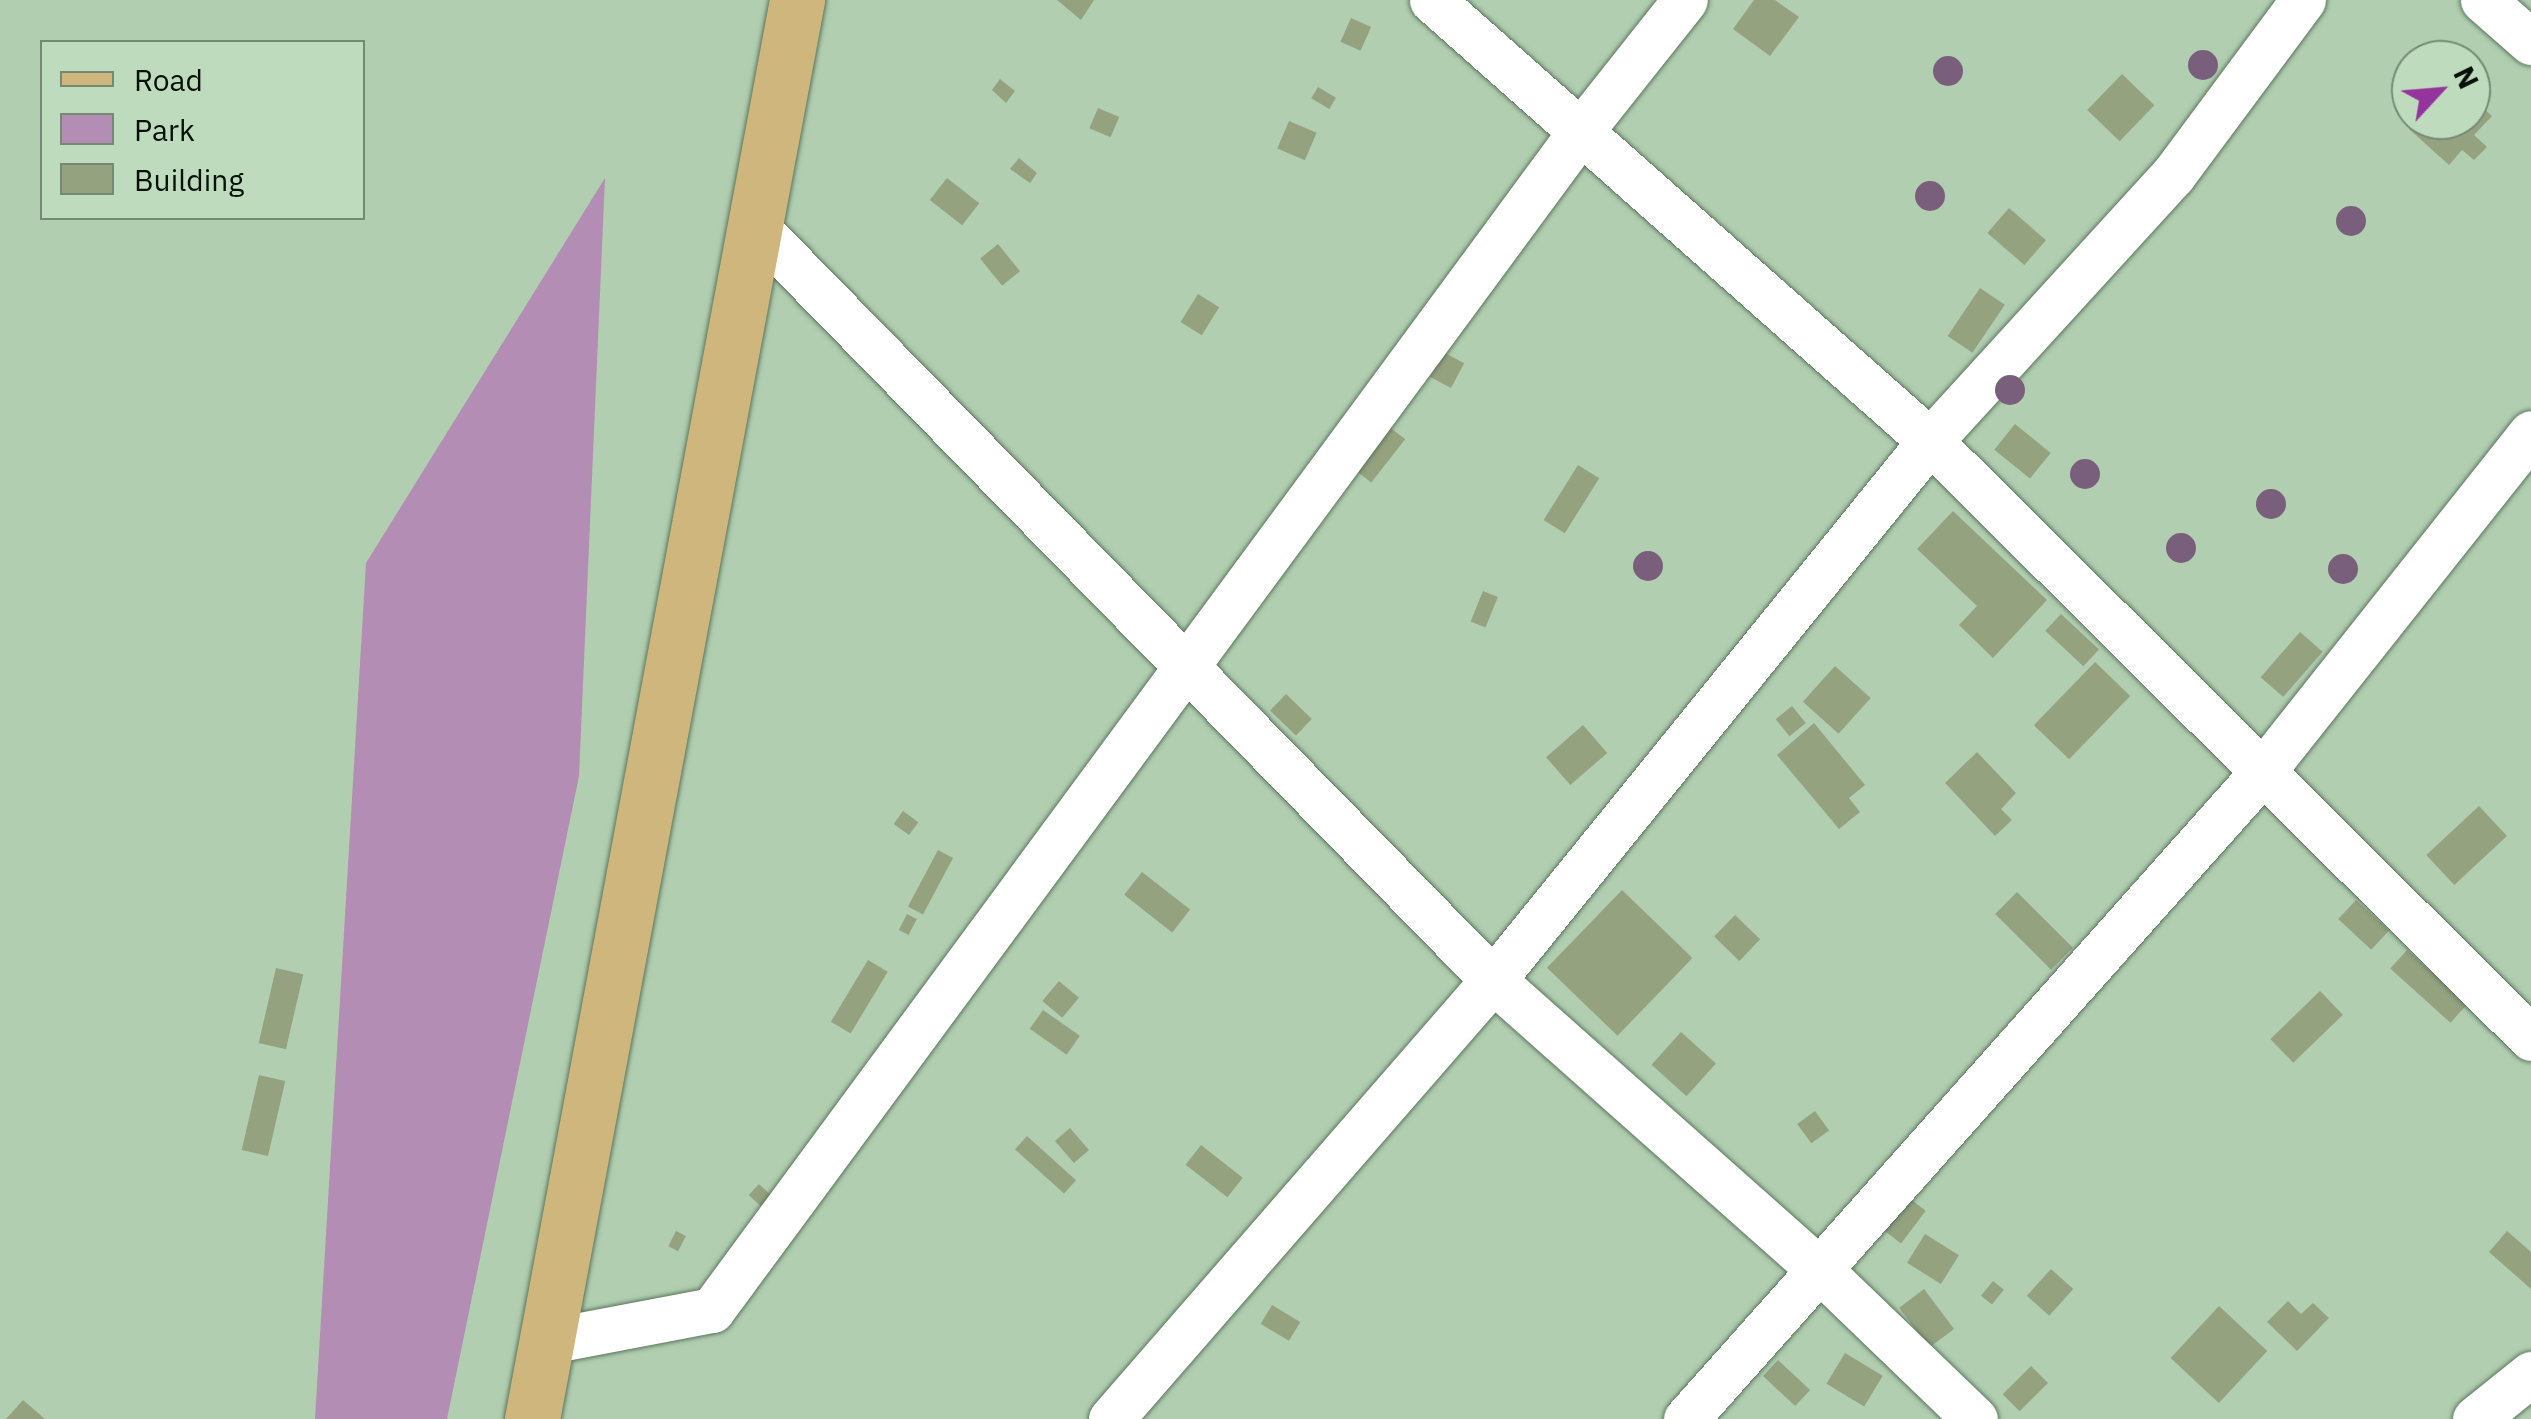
<!DOCTYPE html>
<style>
body{margin:0}
#map{position:relative;width:2531px;height:1419px;overflow:hidden;background:#b1ceb1;font-family:"IBM Plex Sans",sans-serif}
div>[style]{position:absolute}
.green>*{inset:0;background:#b38db4}
.building>*{inset:0;background:#95a280;transform-origin:0 0}
.roads{filter:drop-shadow(0 0 2px #5b765c) drop-shadow(0 0 2px #5b765c)}
.minor>*{height:45px;margin:-22.5px;padding:0 22.5px;transform-origin:22.5px;border-radius:22.5px;background:#fff}
.major>*{height:55px;margin:-27.5px;padding:0 27.5px;transform-origin:27.5px;border-radius:27.5px;background:#ceb67d}
.trees>*{width:30px;height:30px;margin:-15px;border-radius:50%;background:#7a5f7d}
span{translate:-50% -50%;white-space:nowrap;text-align:center;line-height:1.15;-webkit-text-stroke:8px #bedbbe;paint-order:stroke}
.legend{position:absolute;left:40px;top:40px;width:325px;height:180px;box-sizing:border-box;background:#bedbbe;border:2px solid #748a74;margin:0;padding:12px 18px;list-style:none;font-size:30px;color:#061006}
.legend li{display:flex;align-items:center;gap:20px;height:50px}
.legend b{width:50px;border:2px solid #748a74}
.north{position:absolute;left:2391px;top:40px;width:100px;height:100px;box-sizing:border-box;background:#bedbbe;border:2px solid #748a74;border-radius:50%;rotate:64deg;font-size:28px;font-weight:700;line-height:40px;text-align:center;color:#061006}
.north::after{content:'';display:block;margin:auto;width:35px;height:45px;background:#95349c;clip-path:polygon(50% 0,100% 100%,50% 72%,0 100%)}
</style>
<div id="map">
<div class="green">
<i style="clip-path:polygon(605px 178px,579px 776px,447px 1419px,315px 1419px,366px 563px)"></i>
</div>
<div class="building">
<i style="clip-path:polygon(1057px 0,1094px 0,1081px 20px)"></i>
<i style="clip-path:polygon(1754px 0,1775px 0,1799px 17px,1770px 56px,1733px 29px)"></i>
<i style="left:1351px;top:18px;width:22px;height:26px;rotate:24deg"></i>
<i style="left:2122px;top:74px;width:45px;height:50px;rotate:44deg"></i>
<i style="clip-path:polygon(1000px 79px,1015px 91px,1006px 103px,992px 90px)"></i>
<i style="left:1318px;top:87px;width:21px;height:13px;rotate:31deg"></i>
<i style="clip-path:polygon(2471px 97px,2492px 116px,2474px 135px,2487px 147px,2474px 160px,2462px 150px,2449px 165px,2409px 129px,2418px 120px,2471px 120px)"></i>
<i style="left:1098px;top:108px;width:23px;height:22px;rotate:23deg"></i>
<i style="left:1289px;top:121px;width:30px;height:30px;rotate:23deg"></i>
<i style="clip-path:polygon(1019px 158px,1037px 173px,1030px 183px,1010px 169px)"></i>
<i style="left:947px;top:178px;width:41px;height:28px;rotate:38deg"></i>
<i style="left:2009px;top:208px;width:49px;height:33px;rotate:41deg"></i>
<i style="left:998px;top:244px;width:35px;height:23px;rotate:51deg"></i>
<i style="left:1980px;top:288px;width:30px;height:58px;rotate:34deg"></i>
<i style="left:1198px;top:294px;width:25px;height:33px;rotate:32deg"></i>
<i style="left:1443px;top:352px;width:24px;height:28px;rotate:28deg"></i>
<i style="left:2015px;top:424px;width:46px;height:33px;rotate:39deg"></i>
<i style="left:1387px;top:425px;width:23px;height:55px;rotate:38deg"></i>
<i style="left:1578px;top:465px;width:25px;height:65px;rotate:32deg"></i>
<i style="clip-path:polygon(1953px 511px,2047px 600px,1993px 658px,1959px 625px,1977px 606px,1917px 549px)"></i>
<i style="left:1483px;top:591px;width:16px;height:33px;rotate:22deg"></i>
<i style="left:2061px;top:614px;width:52px;height:23px;rotate:43deg"></i>
<i style="left:2300px;top:632px;width:30px;height:60px;rotate:41deg"></i>
<i style="left:2095px;top:662px;width:49px;height:88px;rotate:44deg"></i>
<i style="left:1835px;top:666px;width:48px;height:48px;rotate:42deg"></i>
<i style="left:1286px;top:694px;width:36px;height:23px;rotate:44deg"></i>
<i style="left:1792px;top:706px;width:22px;height:21px;rotate:51deg"></i>
<i style="clip-path:polygon(1814px 723px,1865px 785px,1849px 798px,1860px 812px,1839px 829px,1777px 755px)"></i>
<i style="left:1583px;top:725px;width:37px;height:49px;rotate:49deg"></i>
<i style="clip-path:polygon(1977px 752px,2016px 793px,2001px 809px,2012px 820px,1995px 836px,1945px 783px)"></i>
<i style="left:2479px;top:806px;width:41px;height:72px;rotate:47deg"></i>
<i style="left:903px;top:811px;width:19px;height:16px;rotate:36deg"></i>
<i style="left:938px;top:850px;width:17px;height:64px;rotate:28deg"></i>
<i style="left:1142px;top:872px;width:61px;height:29px;rotate:38deg"></i>
<i style="left:1622px;top:890px;width:98px;height:108px;rotate:44deg"></i>
<i style="left:2017px;top:892px;width:79px;height:31px;rotate:45deg"></i>
<i style="left:2356px;top:900px;width:45px;height:26px;rotate:43deg"></i>
<i style="left:907px;top:914px;width:11px;height:18px;rotate:27deg"></i>
<i style="left:1735px;top:915px;width:35px;height:30px;rotate:44deg"></i>
<i style="left:2407px;top:950px;width:81px;height:25px;rotate:42deg"></i>
<i style="left:868px;top:960px;width:23px;height:72px;rotate:31deg"></i>
<i style="left:276px;top:968px;width:28px;height:77px;rotate:13deg"></i>
<i style="left:1059px;top:981px;width:26px;height:26px;rotate:40deg"></i>
<i style="left:2320px;top:991px;width:33px;height:69px;rotate:46deg"></i>
<i style="left:1043px;top:1010px;width:45px;height:23px;rotate:35deg"></i>
<i style="left:1681px;top:1032px;width:47px;height:44px;rotate:42deg"></i>
<i style="left:259px;top:1075px;width:27px;height:77px;rotate:13deg"></i>
<i style="left:1815px;top:1111px;width:24px;height:22px;rotate:54deg"></i>
<i style="left:1070px;top:1128px;width:29px;height:20px;rotate:49deg"></i>
<i style="left:1027px;top:1136px;width:66px;height:18px;rotate:42deg"></i>
<i style="left:1201px;top:1145px;width:53px;height:25px;rotate:38deg"></i>
<i style="left:759px;top:1184px;width:16px;height:15px;rotate:43deg"></i>
<i style="left:1909px;top:1198px;width:21px;height:41px;rotate:37deg"></i>
<i style="left:676px;top:1231px;width:11px;height:17px;rotate:27deg"></i>
<i style="clip-path:polygon(2507px 1231px,2531px 1252px,2531px 1289px,2489px 1252px)"></i>
<i style="left:1925px;top:1234px;width:40px;height:34px;rotate:32deg"></i>
<i style="left:2051px;top:1269px;width:30px;height:36px;rotate:42deg"></i>
<i style="left:1993px;top:1281px;width:14px;height:19px;rotate:39deg"></i>
<i style="left:1924px;top:1289px;width:50px;height:31px;rotate:53deg"></i>
<i style="clip-path:polygon(2288px 1301px,2301px 1314px,2313px 1303px,2329px 1318px,2297px 1351px,2267px 1322px)"></i>
<i style="left:1272px;top:1305px;width:33px;height:22px;rotate:31deg"></i>
<i style="left:2219px;top:1306px;width:66px;height:71px;rotate:43deg"></i>
<i style="left:1845px;top:1353px;width:44px;height:36px;rotate:31deg"></i>
<i style="left:1778px;top:1360px;width:44px;height:22px;rotate:43deg"></i>
<i style="left:2031px;top:1366px;width:24px;height:40px;rotate:45deg"></i>
<i style="clip-path:polygon(23px 1400px,45px 1419px,6px 1419px)"></i>
</div>
<div class="roads">
<div class="minor">
<i style="left:1432px;top:0;width:665px;rotate:41.53deg"></i>
<i style="left:1930px;top:441px;width:847px;rotate:44.81deg"></i>
<i style="left:2483px;top:0;width:64px;rotate:41.2deg"></i>
<i style="left:758px;top:229px;width:1051px;rotate:45.62deg"></i>
<i style="left:1493px;top:980px;width:437px;rotate:41.6deg"></i>
<i style="left:1820px;top:1270px;width:215px;rotate:43.9deg"></i>
<i style="left:544px;top:1342px;width:171px;rotate:-10.8deg"></i>
<i style="left:712px;top:1310px;width:1465px;rotate:-53.61deg"></i>
<i style="left:1581px;top:131px;width:167px;rotate:-51.6deg"></i>
<i style="left:1111px;top:1419px;width:582px;rotate:-48.97deg"></i>
<i style="left:1493px;top:980px;width:694px;rotate:-50.97deg"></i>
<i style="left:1930px;top:441px;width:360px;rotate:-47.6deg"></i>
<i style="left:2173px;top:175px;width:218px;rotate:-53.4deg"></i>
<i style="left:1686px;top:1419px;width:863px;rotate:-48.29deg"></i>
<i style="left:2260px;top:775px;width:436px;rotate:-51.6deg"></i>
<i style="left:2475px;top:1419px;width:72px;rotate:-38.8deg"></i>
</div>
<div class="major">
<i style="left:532px;top:1419px;width:1444px;rotate:-79.42deg"></i>
</div>
</div>
<div class="trees">
<i style="left:2203px;top:65px"></i>
<i style="left:1948px;top:71px"></i>
<i style="left:1930px;top:196px"></i>
<i style="left:2351px;top:221px"></i>
<i style="left:2010px;top:390px"></i>
<i style="left:2085px;top:474px"></i>
<i style="left:2271px;top:504px"></i>
<i style="left:2181px;top:548px"></i>
<i style="left:1648px;top:566px"></i>
<i style="left:2343px;top:569px"></i>
</div>
<ul class="legend">
<li><b style="height:12px;background:#ceb67d"></b>Road</li>
<li><b style="height:28px;background:#b38db4"></b>Park</li>
<li><b style="height:28px;background:#95a280"></b>Building</li>
</ul>
<div class="north">N</div>
</div>
